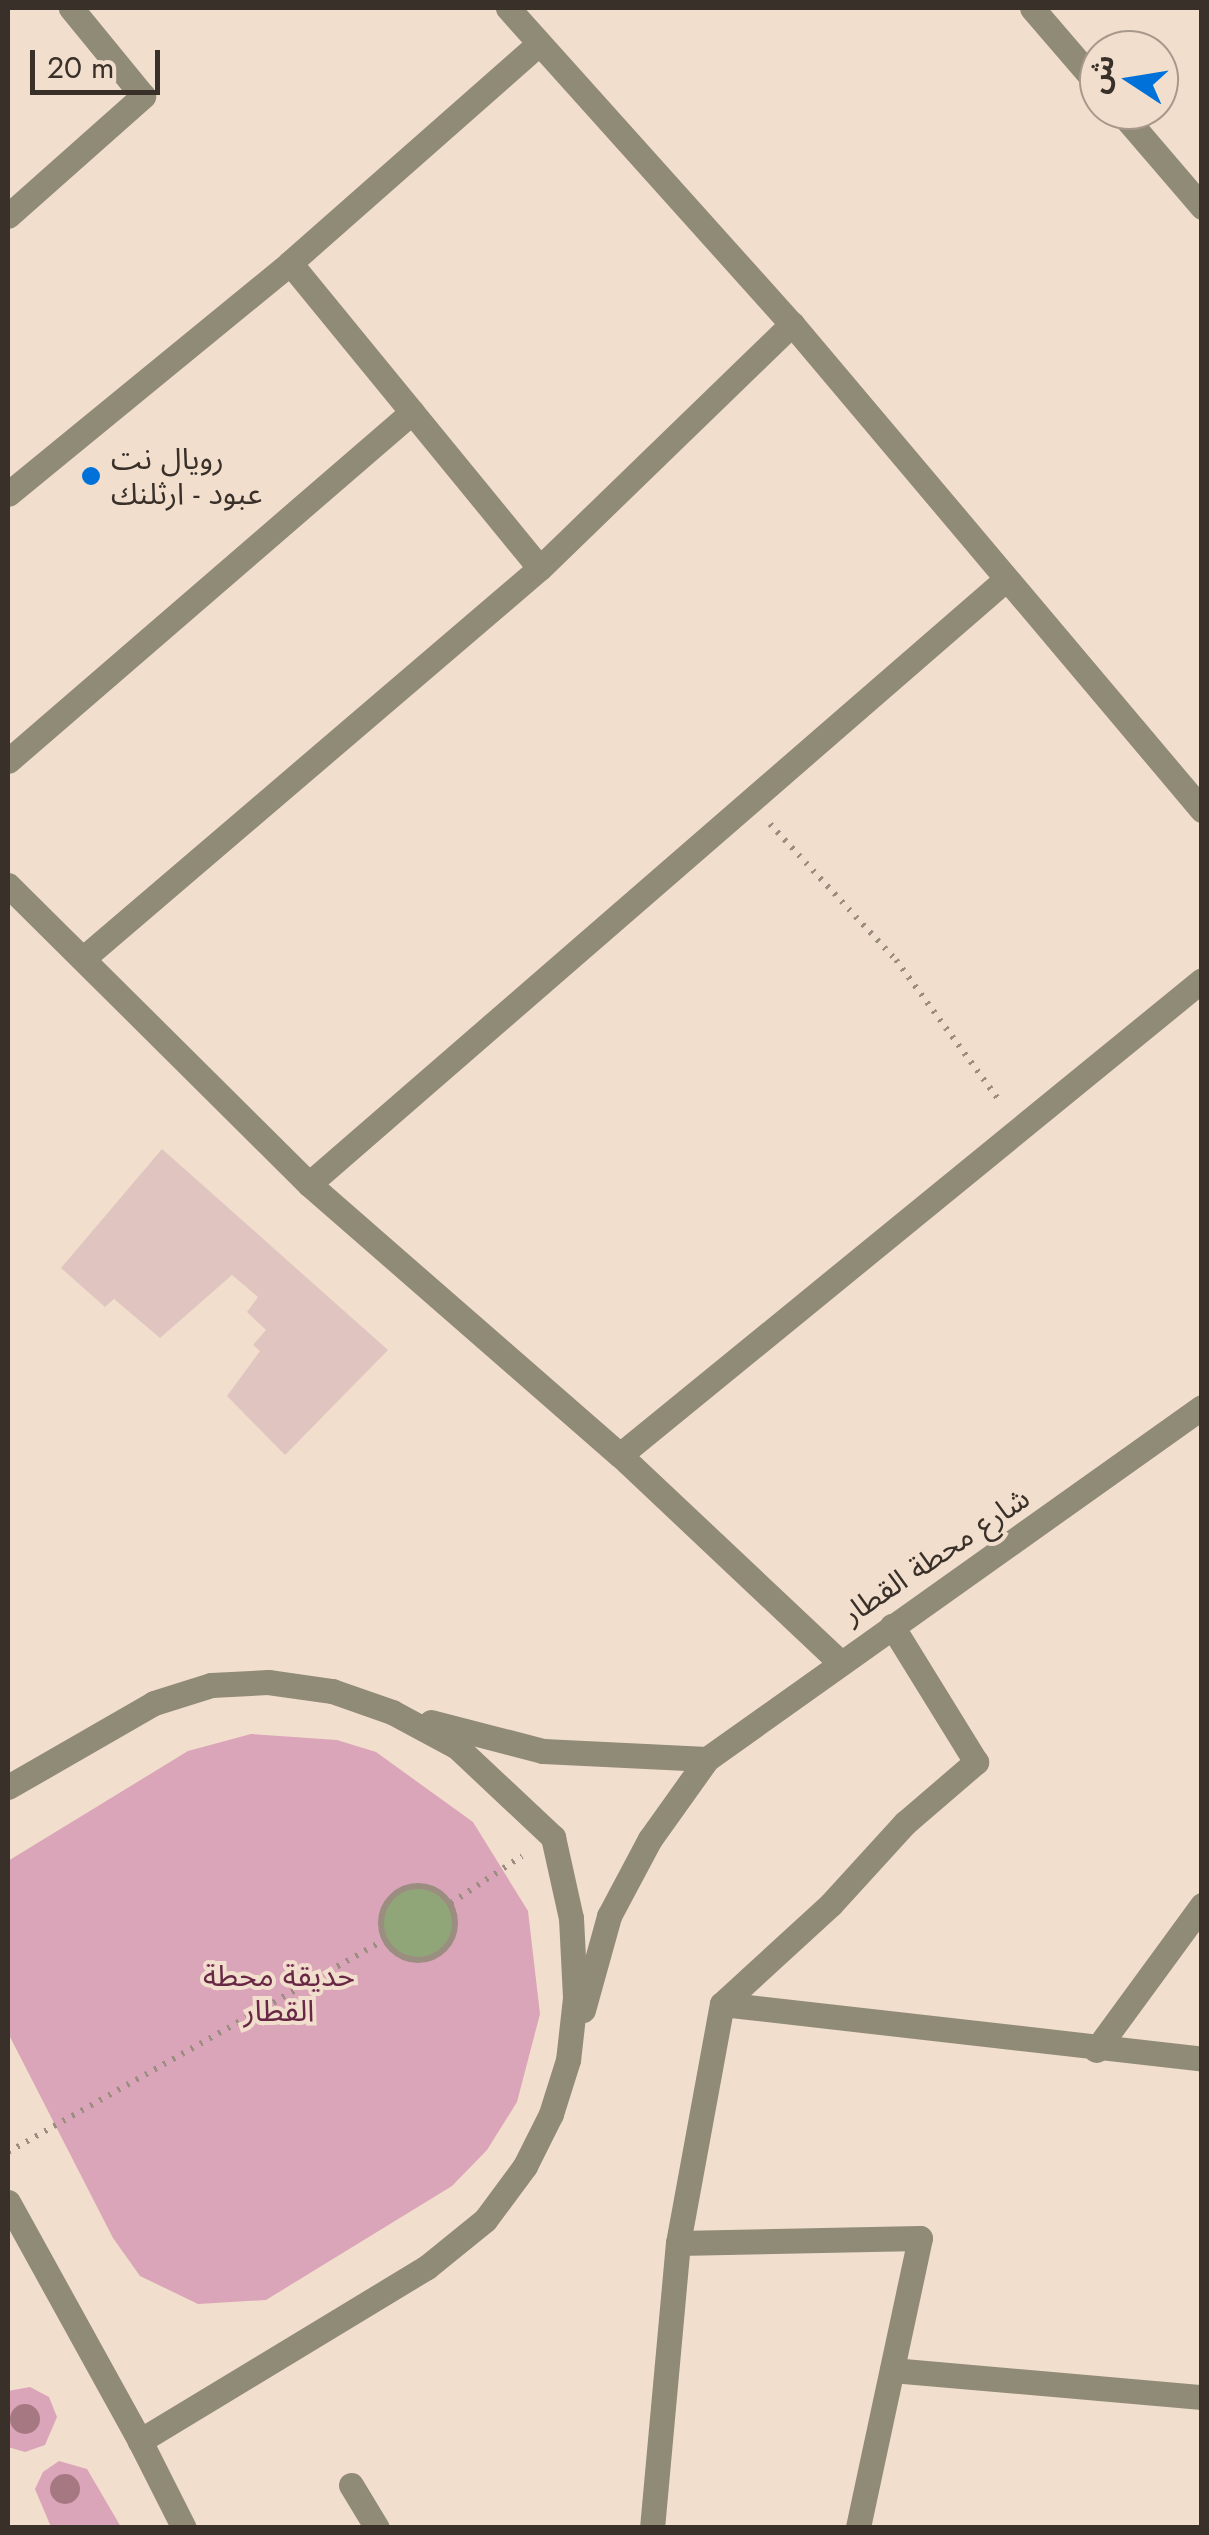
<!DOCTYPE html>
<meta charset="utf-8">
<style>
body{margin:0}
#map{position:relative;width:1209px;height:2535px;overflow:hidden;background:#f2decd;font-family:Jost,"Noto Sans Arabic",sans-serif}
div>[style]{position:absolute}
.green>*{inset:0;background:#daa5b8}
.water>*{inset:0;background:#90a678}
.round{border-radius:50%}
.building>*{inset:0;background:#e0c4c0}
.path>*{height:6px;margin-top:-3px;transform-origin:0;background:repeating-linear-gradient(90deg,#9b8d80 0 2.5px,transparent 0 10.5px)}
.path>.ring{margin:-3px;padding:0;box-sizing:content-box;background:none;border:6px solid #9b8d80;border-radius:50%}
.minor>*{height:25px;margin:-12.5px;padding:0 12.5px;transform-origin:12.5px;border-radius:12.5px;background:#908b76}
.trees>*{width:30px;height:30px;margin:-15px;border-radius:50%;background:#a67982}
.dots>*{width:28px;height:28px;translate:-50% -50%;box-sizing:border-box;border:5px solid #f2decd;border-radius:50%}
span{translate:-50% -50%;white-space:nowrap;text-align:center;line-height:1.15;-webkit-text-stroke:8px #f2decd;paint-order:stroke}
.poi-label{font-size:30px;color:#383029}
.left{translate:0 -50%;text-align:left}
.street-label{font-size:30px;color:#383029}
.park-label{font-size:30px;color:#682744}
.frame{position:absolute;inset:0;border:10px solid #383029;pointer-events:none}
.north{position:absolute;left:1079px;top:30px;width:100px;height:100px;box-sizing:border-box;background:#f2decd;border:2px solid #a8988b;border-radius:50%;rotate:282deg;font-size:28px;font-weight:700;line-height:40px;text-align:center;color:#383029}
.north::after{content:'';display:block;margin:auto;width:35px;height:45px;background:#0071d9;clip-path:polygon(50% 0,100% 100%,50% 72%,0 100%)}
.scale{position:absolute;left:30px;top:50px;width:130px;height:45px;box-sizing:border-box;border:5px solid #383029;border-top:0;padding-left:12px;font-size:30px;line-height:35px;white-space:nowrap;color:#383029;-webkit-text-stroke:8px #f2decd;paint-order:stroke}
</style>
<div id="map">
<div class="green">
<i style="clip-path:polygon(251px 1734px,337px 1740px,376px 1752px,473px 1822px,528px 1911px,540px 2014px,517px 2102px,487px 2150px,452px 2186px,266px 2300px,198px 2304px,140px 2276px,113px 2238px,8px 2033px,8px 1861px,188px 1751px)"></i>
<i style="clip-path:polygon(30px 2387px,49px 2397px,57px 2417px,45px 2445px,25px 2452px,8px 2447px,8px 2391px)"></i>
<i style="clip-path:polygon(59px 2461px,87px 2469px,121px 2527px,51px 2527px,35px 2489px,43px 2472px)"></i>
</div>
<div class="water">
<i class="round" style="left:381px;top:1886px;width:74px;height:74px"></i>
</div>
<div class="building">
<i style="clip-path:polygon(162px 1149px,388px 1350px,285px 1455px,227px 1396px,260px 1351px,253px 1345px,266px 1330px,247px 1312px,258px 1297px,232px 1275px,160px 1338px,114px 1299px,105px 1307px,61px 1268px)"></i>
</div>
<div class="path">
<i style="left:770px;top:824px;width:185px;rotate:47.2deg"></i>
<i style="left:896px;top:960px;width:177px;rotate:53.7deg"></i>
<i class="ring" style="left:381px;top:1886px;width:68px;height:68px"></i>
<i style="left:451px;top:1903px;width:85px;rotate:-33.5deg"></i>
<i style="left:8px;top:2152px;width:433px;rotate:-29.4deg"></i>
</div>
<div class="minor">
<i style="left:508px;top:8px;width:425px;rotate:48.1deg"></i>
<i style="left:792px;top:324px;width:636px;rotate:49.85deg"></i>
<i style="left:1032px;top:8px;width:103px;rotate:49.3deg"></i>
<i style="left:1119px;top:110px;width:128px;rotate:49.4deg"></i>
<i style="left:8px;top:216px;width:181px;rotate:-41.6deg"></i>
<i style="left:143px;top:96px;width:114px;rotate:-129.3deg"></i>
<i style="left:290px;top:263px;width:394px;rotate:50.7deg"></i>
<i style="left:8px;top:494px;width:365px;rotate:-39.3deg"></i>
<i style="left:290px;top:263px;width:331px;rotate:-41.4deg"></i>
<i style="left:8px;top:761px;width:534px;rotate:-40.82deg"></i>
<i style="left:8px;top:885px;width:424px;rotate:44.8deg"></i>
<i style="left:309px;top:1184px;width:413px;rotate:41.1deg"></i>
<i style="left:620px;top:1455px;width:302px;rotate:43.3deg"></i>
<i style="left:86px;top:956px;width:597px;rotate:-40.52deg"></i>
<i style="left:540px;top:568px;width:351px;rotate:-44.1deg"></i>
<i style="left:309px;top:1184px;width:922px;rotate:-40.95deg"></i>
<i style="left:620px;top:1455px;width:751px;rotate:-39.22deg"></i>
<i style="left:431px;top:1722px;width:116px;rotate:14.5deg"></i>
<i style="left:543px;top:1751px;width:164px;rotate:2.8deg"></i>
<i style="left:8px;top:1787px;width:168px;rotate:-29.9deg"></i>
<i style="left:154px;top:1703px;width:60px;rotate:-17.5deg"></i>
<i style="left:211px;top:1685px;width:57px;rotate:-3deg"></i>
<i style="left:268px;top:1682px;width:65px;rotate:8deg"></i>
<i style="left:332px;top:1691px;width:64px;rotate:19.3deg"></i>
<i style="left:392px;top:1712px;width:74px;rotate:28.3deg"></i>
<i style="left:457px;top:1747px;width:132px;rotate:43.2deg"></i>
<i style="left:553px;top:1837px;width:83px;rotate:77.5deg"></i>
<i style="left:571px;top:1918px;width:80px;rotate:87.1deg"></i>
<i style="left:575px;top:1998px;width:62px;rotate:96.4deg"></i>
<i style="left:568px;top:2060px;width:57px;rotate:107.5deg"></i>
<i style="left:551px;top:2114px;width:58px;rotate:116.6deg"></i>
<i style="left:525px;top:2166px;width:67px;rotate:126.5deg"></i>
<i style="left:485px;top:2220px;width:75px;rotate:141deg"></i>
<i style="left:427px;top:2267px;width:336px;rotate:148.8deg"></i>
<i style="left:140px;top:2441px;width:273px;rotate:-118.9deg"></i>
<i style="left:722px;top:2004px;width:483px;rotate:6.5deg"></i>
<i style="left:583px;top:2010px;width:98px;rotate:-74.5deg"></i>
<i style="left:609px;top:1916px;width:87px;rotate:-62deg"></i>
<i style="left:650px;top:1839px;width:98px;rotate:-54.5deg"></i>
<i style="left:707px;top:1759px;width:607px;rotate:-35.42deg"></i>
<i style="left:1096px;top:2050px;width:180px;rotate:-53.8deg"></i>
<i style="left:678px;top:2243px;width:242px;rotate:-1.2deg"></i>
<i style="left:920px;top:2238px;width:297px;rotate:102.1deg"></i>
<i style="left:892px;top:2370px;width:311px;rotate:5deg"></i>
<i style="left:140px;top:2441px;width:97px;rotate:63.2deg"></i>
<i style="left:351px;top:2485px;width:50px;rotate:58.8deg"></i>
<i style="left:652px;top:2528px;width:286px;rotate:-84.8deg"></i>
<i style="left:678px;top:2243px;width:243px;rotate:-79.6deg"></i>
<i style="left:722px;top:2004px;width:148px;rotate:-42.5deg"></i>
<i style="left:831px;top:1904px;width:110px;rotate:-47.6deg"></i>
<i style="left:905px;top:1823px;width:94px;rotate:-40.7deg"></i>
<i style="left:976px;top:1762px;width:160px;rotate:-121.7deg"></i>
</div>
<div class="trees">
<i style="left:25px;top:2419px"></i>
<i style="left:65px;top:2489px"></i>
</div>
<div class="dots">
<i style="left:91px;top:476px;background:#0071d9"></i>
</div>
<div class="poi-label">
<span class="left" style="left:111px;top:476px">رويال نت<br>عبود - ارثلنك</span>
</div>
<div class="street-label">
<span style="left:936px;top:1556px;rotate:-34deg">شارع محطة القطار</span>
</div>
<div class="park-label">
<span style="left:279px;top:1993px">حديقة محطة<br>القطار</span>
</div>
<div class="frame"></div>
<div class="north">ش</div>
<div class="scale">20 m</div>
</div>
